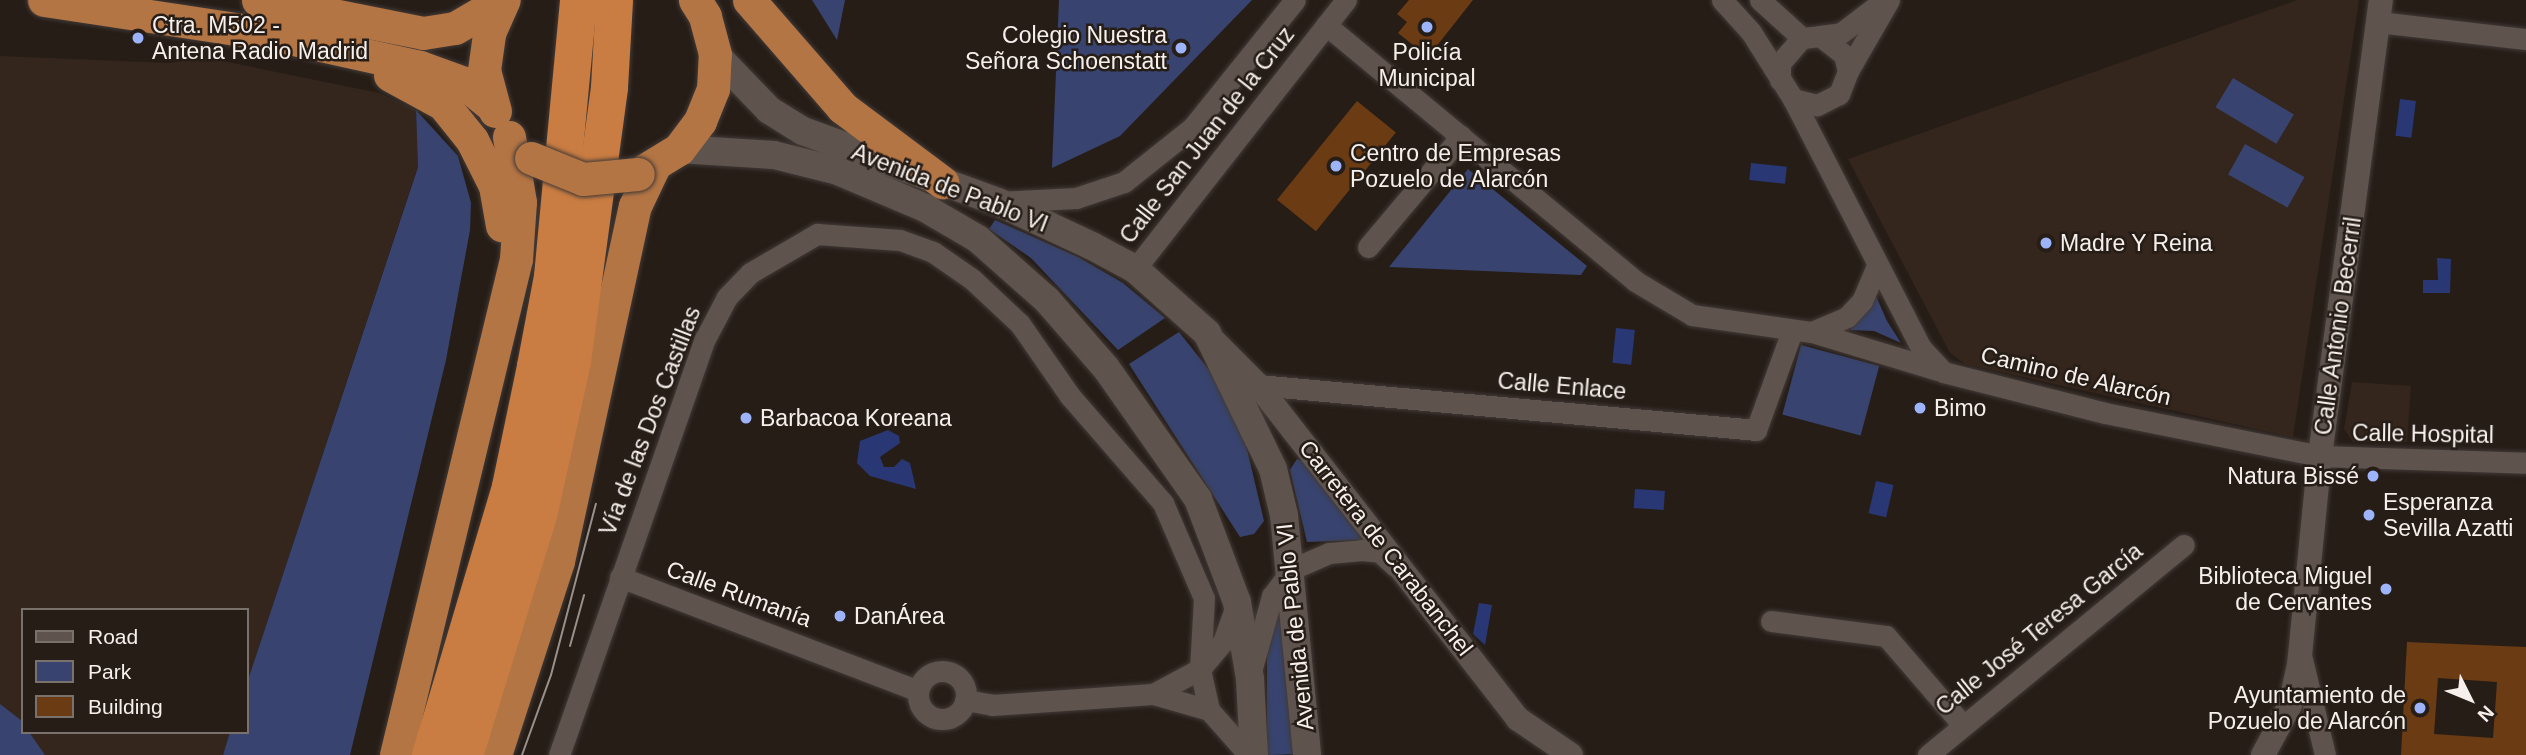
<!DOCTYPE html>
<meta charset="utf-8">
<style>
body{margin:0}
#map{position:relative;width:2526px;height:755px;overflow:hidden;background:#261d17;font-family:Arial,sans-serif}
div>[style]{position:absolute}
.built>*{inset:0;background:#34261c}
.green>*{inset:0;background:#38446f;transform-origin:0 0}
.water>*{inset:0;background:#293875;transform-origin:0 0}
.building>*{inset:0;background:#6b3b14;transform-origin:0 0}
.roads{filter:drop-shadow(0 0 2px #423a37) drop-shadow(0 0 2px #423a37)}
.minor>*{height:21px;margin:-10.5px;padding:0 10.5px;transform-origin:10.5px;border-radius:10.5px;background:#5e544d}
.minor>.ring{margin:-10.5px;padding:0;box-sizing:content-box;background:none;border:21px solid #5e544d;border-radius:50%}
.tertiary>*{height:24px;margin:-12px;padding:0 12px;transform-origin:12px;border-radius:12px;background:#5e544d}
.secondary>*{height:28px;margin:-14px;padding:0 14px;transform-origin:14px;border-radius:14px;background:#5e544d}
.trunk>*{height:33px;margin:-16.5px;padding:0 16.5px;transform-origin:16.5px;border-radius:16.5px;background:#b47544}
.motorway>*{height:37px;margin:-18.5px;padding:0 18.5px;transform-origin:18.5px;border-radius:18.5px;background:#ca7d42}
.tram>*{height:2px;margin:-1px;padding:0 1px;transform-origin:1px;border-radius:1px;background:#98908b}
.bridges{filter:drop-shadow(0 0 2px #423a37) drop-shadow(0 0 2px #423a37)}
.trunk-bridge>*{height:33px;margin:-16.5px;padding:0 16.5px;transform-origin:16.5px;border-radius:16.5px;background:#b47544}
.dots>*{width:19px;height:19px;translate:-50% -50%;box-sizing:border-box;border:4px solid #261d17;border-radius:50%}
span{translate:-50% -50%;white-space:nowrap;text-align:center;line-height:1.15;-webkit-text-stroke:5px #261d17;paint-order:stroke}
.poi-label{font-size:23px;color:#f6efeb}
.left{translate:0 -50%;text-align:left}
.right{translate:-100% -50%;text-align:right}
.street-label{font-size:23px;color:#f6efeb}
.legend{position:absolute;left:21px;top:608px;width:228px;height:126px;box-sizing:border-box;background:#261d17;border:2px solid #79716c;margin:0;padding:9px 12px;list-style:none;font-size:21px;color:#f6efeb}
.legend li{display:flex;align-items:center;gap:14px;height:35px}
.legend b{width:35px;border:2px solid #79716c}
.north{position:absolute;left:2435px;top:664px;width:70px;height:70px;-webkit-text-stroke:5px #261d17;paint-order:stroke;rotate:133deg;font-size:19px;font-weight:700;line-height:28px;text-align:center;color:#f6efeb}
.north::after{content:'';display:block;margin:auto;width:24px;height:32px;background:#f6efeb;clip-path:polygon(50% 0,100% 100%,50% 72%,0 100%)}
</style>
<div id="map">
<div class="built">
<i style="clip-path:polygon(2297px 0,2359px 0,2293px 437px,1965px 364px,1950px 353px,1848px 159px)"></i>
<i style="clip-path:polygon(0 56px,170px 63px,203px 57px,379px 93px,416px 110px,418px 166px,247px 683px,247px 610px,23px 610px,23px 732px,230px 732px,223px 755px,39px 755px,0 706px)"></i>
<i style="clip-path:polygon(2352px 382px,2411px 386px,2407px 442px,2353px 442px,2344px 429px)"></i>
</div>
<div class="green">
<i style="clip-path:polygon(812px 0,845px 0,837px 40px)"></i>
<i style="clip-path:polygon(1059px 0,1252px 0,1120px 136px,1052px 168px)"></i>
<i style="left:2233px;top:78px;width:71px;height:34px;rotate:31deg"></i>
<i style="clip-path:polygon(416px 110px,458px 156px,471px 203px,470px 230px,446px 360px,350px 755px,223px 755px,230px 732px,247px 732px,247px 683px,418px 167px)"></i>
<i style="left:2245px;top:144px;width:68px;height:35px;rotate:29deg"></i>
<i style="clip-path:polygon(1468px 169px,1587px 266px,1581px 275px,1389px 267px)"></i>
<i style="clip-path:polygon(995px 220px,1078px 257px,1123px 283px,1165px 318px,1118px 350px,1031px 258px,989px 229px)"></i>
<i style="clip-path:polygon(1876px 296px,1887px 321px,1901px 343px,1874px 331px,1850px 330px)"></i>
<i style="clip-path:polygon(1179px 332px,1221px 385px,1241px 424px,1264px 521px,1254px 534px,1240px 537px,1129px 364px)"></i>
<i style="left:1801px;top:345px;width:81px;height:72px;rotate:15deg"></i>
<i style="clip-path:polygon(1297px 459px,1306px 463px,1363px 540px,1307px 542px,1290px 470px)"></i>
<i style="clip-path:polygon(1279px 587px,1295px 754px,1267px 755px,1267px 638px)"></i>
<i style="clip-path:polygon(0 704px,22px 721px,23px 732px,29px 732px,45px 755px,0 755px)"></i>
</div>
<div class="water">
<i style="left:2400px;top:99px;width:16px;height:37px;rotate:7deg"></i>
<i style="left:1751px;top:163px;width:36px;height:17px;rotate:6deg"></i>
<i style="clip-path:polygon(2437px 258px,2451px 259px,2450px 293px,2423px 293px,2423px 280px,2438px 280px)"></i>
<i style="left:1616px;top:328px;width:19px;height:35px;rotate:6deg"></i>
<i style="clip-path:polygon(888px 430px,899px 436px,900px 443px,880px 457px,884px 467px,894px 467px,902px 459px,910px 463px,916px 489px,870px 476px,857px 463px,860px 441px)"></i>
<i style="left:1876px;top:481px;width:18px;height:33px;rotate:13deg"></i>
<i style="left:1635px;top:489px;width:30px;height:19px;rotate:4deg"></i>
<i style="clip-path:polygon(1479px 603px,1492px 605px,1485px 645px,1473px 634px)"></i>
</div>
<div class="building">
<i style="clip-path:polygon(1409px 0,1473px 0,1428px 57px,1398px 33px,1407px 22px,1397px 14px)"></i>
<i style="left:1357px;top:101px;width:50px;height:127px;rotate:39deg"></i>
<i style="clip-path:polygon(evenodd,2407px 642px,2526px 647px,2526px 755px,2401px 755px,2407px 642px,2438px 678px,2497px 682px,2493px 738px,2434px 734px,2438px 678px)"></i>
</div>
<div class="roads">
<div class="minor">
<i style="left:1722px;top:0;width:43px;rotate:47.8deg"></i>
<i style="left:1751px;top:32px;width:79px;rotate:57.9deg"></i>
<i style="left:1793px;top:99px;width:280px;rotate:62.8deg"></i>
<i style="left:1921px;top:348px;width:33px;rotate:47deg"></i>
<i style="left:1943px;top:372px;width:167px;rotate:14.2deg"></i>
<i style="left:2105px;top:413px;width:219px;rotate:11.3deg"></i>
<i style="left:2320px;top:456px;width:206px;rotate:1.9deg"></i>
<i style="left:1760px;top:0;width:57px;rotate:42.1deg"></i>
<i style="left:2378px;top:22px;width:149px;rotate:6.6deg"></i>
<i style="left:1326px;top:25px;width:401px;rotate:39.6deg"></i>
<i style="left:1635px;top:281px;width:66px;rotate:30.8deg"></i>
<i style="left:1692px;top:315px;width:121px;rotate:8.1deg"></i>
<i style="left:1812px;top:332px;width:132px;rotate:16.8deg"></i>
<i style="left:1820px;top:36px;width:21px;rotate:-8deg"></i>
<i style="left:1841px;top:33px;width:51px;rotate:-37.1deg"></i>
<i style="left:1848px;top:71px;width:82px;rotate:-60deg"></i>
<i style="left:1780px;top:80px;width:17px;rotate:-90deg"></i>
<i style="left:1780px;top:63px;width:33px;rotate:-49deg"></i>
<i style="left:1802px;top:38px;width:18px;rotate:-6deg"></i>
<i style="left:1820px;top:36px;width:31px;rotate:38deg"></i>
<i style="left:1844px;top:55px;width:16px;rotate:76deg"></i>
<i style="left:1848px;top:71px;width:25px;rotate:111deg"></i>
<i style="left:1839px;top:94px;width:25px;rotate:153deg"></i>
<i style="left:1817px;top:105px;width:25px;rotate:-166deg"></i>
<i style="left:998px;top:202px;width:78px;rotate:-2.9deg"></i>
<i style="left:1076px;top:198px;width:51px;rotate:-18.4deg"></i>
<i style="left:1124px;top:182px;width:87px;rotate:-38.5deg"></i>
<i style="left:1192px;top:128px;width:164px;rotate:-51.2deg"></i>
<i style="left:1368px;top:247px;width:145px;rotate:-50deg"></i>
<i style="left:1135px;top:269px;width:342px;rotate:-51.9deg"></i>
<i style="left:1812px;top:332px;width:38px;rotate:-23deg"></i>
<i style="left:1847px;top:317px;width:22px;rotate:-47deg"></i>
<i style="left:1862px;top:301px;width:39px;rotate:-67deg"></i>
<i style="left:1258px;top:385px;width:500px;rotate:5.16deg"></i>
<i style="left:1756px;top:430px;width:105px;rotate:-70deg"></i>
<i style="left:620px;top:577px;width:319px;rotate:20.9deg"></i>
<i style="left:1771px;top:621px;width:116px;rotate:7.4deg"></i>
<i style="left:1886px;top:636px;width:116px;rotate:49.2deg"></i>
<i style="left:2301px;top:655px;width:103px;rotate:76.5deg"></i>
<i style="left:1252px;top:668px;width:75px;rotate:-74.5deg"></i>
<i style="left:1272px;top:596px;width:34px;rotate:-53deg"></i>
<i style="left:1292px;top:569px;width:40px;rotate:-23.4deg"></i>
<i style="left:1329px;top:553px;width:33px;rotate:-5deg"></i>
<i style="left:1362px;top:550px;width:18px;rotate:6deg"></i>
<i style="left:1380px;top:552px;width:21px;rotate:43deg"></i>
<i class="ring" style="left:918px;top:671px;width:27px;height:27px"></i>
<i style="left:1153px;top:694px;width:53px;rotate:-28deg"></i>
<i style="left:1200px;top:669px;width:35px;rotate:-50deg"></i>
<i style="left:1223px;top:642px;width:41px;rotate:-70.3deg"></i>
<i style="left:965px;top:700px;width:27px;rotate:10deg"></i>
<i style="left:992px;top:705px;width:161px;rotate:-3.9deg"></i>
<i style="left:1153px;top:694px;width:58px;rotate:15.9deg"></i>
<i style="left:559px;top:755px;width:441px;rotate:-70.7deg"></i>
<i style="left:705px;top:339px;width:47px;rotate:-62.4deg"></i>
<i style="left:727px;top:297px;width:33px;rotate:-46deg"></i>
<i style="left:750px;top:273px;width:78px;rotate:-30.2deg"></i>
<i style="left:817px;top:234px;width:83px;rotate:4.1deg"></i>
<i style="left:900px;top:240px;width:35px;rotate:20deg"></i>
<i style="left:933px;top:252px;width:47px;rotate:34.7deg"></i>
<i style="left:972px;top:279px;width:66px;rotate:43.2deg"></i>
<i style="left:1020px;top:324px;width:88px;rotate:55.2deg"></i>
<i style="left:1070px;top:396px;width:142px;rotate:49deg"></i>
<i style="left:1163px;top:503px;width:103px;rotate:66.7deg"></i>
<i style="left:1204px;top:598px;width:71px;rotate:93.2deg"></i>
<i style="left:1200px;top:669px;width:42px;rotate:77.6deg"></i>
<i style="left:1209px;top:710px;width:60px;rotate:48.4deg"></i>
<i style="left:1928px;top:755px;width:331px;rotate:-39.4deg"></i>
</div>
<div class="tertiary">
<i style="left:1215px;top:342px;width:61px;rotate:45deg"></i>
<i style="left:1258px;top:385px;width:423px;rotate:52.1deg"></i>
<i style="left:1518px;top:719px;width:64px;rotate:34.2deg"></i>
<i style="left:2263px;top:755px;width:57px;rotate:-61.6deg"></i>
<i style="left:2290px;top:705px;width:41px;rotate:-77.3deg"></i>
<i style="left:2299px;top:665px;width:210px;rotate:-84.3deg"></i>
<i style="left:2320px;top:456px;width:460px;rotate:-82.4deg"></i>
</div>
<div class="secondary">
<i style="left:715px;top:54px;width:78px;rotate:46deg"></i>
<i style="left:769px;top:110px;width:40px;rotate:32deg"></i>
<i style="left:803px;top:131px;width:208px;rotate:20deg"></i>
<i style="left:998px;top:202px;width:104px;rotate:25.1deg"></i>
<i style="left:1092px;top:246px;width:49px;rotate:28.1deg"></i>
<i style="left:1135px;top:269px;width:96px;rotate:41.6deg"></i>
<i style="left:1207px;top:333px;width:151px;rotate:64.1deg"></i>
<i style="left:1273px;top:469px;width:47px;rotate:76.6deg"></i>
<i style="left:1284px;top:515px;width:241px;rotate:84.5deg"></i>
<i style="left:679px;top:149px;width:95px;rotate:3.6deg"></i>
<i style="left:774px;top:155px;width:66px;rotate:14deg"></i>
<i style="left:838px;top:171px;width:95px;rotate:23deg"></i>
<i style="left:925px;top:208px;width:61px;rotate:30.3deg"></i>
<i style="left:978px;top:239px;width:92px;rotate:41.5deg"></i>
<i style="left:1047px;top:300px;width:90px;rotate:49.1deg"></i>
<i style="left:1106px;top:368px;width:160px;rotate:54.9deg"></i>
<i style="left:1198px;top:499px;width:110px;rotate:69.3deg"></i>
<i style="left:1237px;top:602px;width:78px;rotate:80.4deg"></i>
<i style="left:1250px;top:679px;width:76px;rotate:87deg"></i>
</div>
<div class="trunk">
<i style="left:44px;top:0;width:234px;rotate:8.6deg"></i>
<i style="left:275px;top:35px;width:148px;rotate:12.4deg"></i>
<i style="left:420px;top:67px;width:47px;rotate:20deg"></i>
<i style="left:464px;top:83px;width:36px;rotate:39deg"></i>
<i style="left:258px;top:0;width:168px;rotate:11.3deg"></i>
<i style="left:423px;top:33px;width:32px;rotate:-9deg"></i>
<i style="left:455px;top:28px;width:56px;rotate:-30.3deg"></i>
<i style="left:749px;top:0;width:143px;rotate:49deg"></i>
<i style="left:843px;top:108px;width:124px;rotate:36.8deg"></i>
<i style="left:390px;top:75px;width:60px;rotate:28.7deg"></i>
<i style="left:443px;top:104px;width:46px;rotate:51.1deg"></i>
<i style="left:472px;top:140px;width:51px;rotate:63.4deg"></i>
<i style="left:495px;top:186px;width:40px;rotate:80deg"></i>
<i style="left:495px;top:111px;width:42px;rotate:-105deg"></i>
<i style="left:484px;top:70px;width:37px;rotate:-82deg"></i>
<i style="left:489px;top:33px;width:36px;rotate:-66deg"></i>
<i style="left:638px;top:174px;width:48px;rotate:-31.4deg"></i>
<i style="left:679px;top:149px;width:35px;rotate:-53deg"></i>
<i style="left:700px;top:121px;width:35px;rotate:-68deg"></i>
<i style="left:713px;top:89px;width:35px;rotate:-87deg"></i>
<i style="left:715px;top:54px;width:39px;rotate:-105deg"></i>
<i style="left:705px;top:16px;width:19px;rotate:-122deg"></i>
<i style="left:396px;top:755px;width:510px;rotate:-76.4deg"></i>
<i style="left:516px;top:259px;width:57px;rotate:-86deg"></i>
<i style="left:520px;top:202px;width:66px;rotate:-99.6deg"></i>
<i style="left:495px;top:755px;width:204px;rotate:-72deg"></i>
<i style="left:558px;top:561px;width:363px;rotate:-77.8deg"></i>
<i style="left:635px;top:206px;width:44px;rotate:-64.6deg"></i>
</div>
<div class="motorway">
<i style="left:430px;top:755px;width:281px;rotate:-73.4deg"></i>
<i style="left:510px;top:486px;width:123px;rotate:-78.2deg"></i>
<i style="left:535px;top:366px;width:92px;rotate:-79.3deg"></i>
<i style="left:552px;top:276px;width:277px;rotate:-84.6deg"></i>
<i style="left:464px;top:755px;width:255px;rotate:-72.9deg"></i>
<i style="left:539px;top:511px;width:154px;rotate:-77.6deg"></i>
<i style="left:572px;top:361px;width:276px;rotate:-82.3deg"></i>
<i style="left:609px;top:87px;width:87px;rotate:-86.7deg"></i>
</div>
</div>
<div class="tram">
<i style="left:570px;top:646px;width:53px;rotate:-74.6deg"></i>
<i style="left:522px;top:755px;width:85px;rotate:-70.1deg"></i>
<i style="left:551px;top:675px;width:177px;rotate:-75.3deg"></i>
</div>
<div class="bridges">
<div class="trunk-bridge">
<i style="left:531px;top:158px;width:56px;rotate:22deg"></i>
<i style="left:583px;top:179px;width:55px;rotate:-5.2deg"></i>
</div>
</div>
<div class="dots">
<i style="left:1427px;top:27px;background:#9db4fd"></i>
<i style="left:138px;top:38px;background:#9db4fd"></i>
<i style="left:1181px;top:48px;background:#9db4fd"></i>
<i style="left:1336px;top:166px;background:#9db4fd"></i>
<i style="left:2046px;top:243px;background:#9db4fd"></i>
<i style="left:1920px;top:408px;background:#9db4fd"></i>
<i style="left:746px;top:418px;background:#9db4fd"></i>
<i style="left:2373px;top:476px;background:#9db4fd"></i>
<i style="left:2369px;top:515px;background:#9db4fd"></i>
<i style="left:2386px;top:589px;background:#9db4fd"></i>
<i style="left:840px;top:616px;background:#9db4fd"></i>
<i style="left:2420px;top:708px;background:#9db4fd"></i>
</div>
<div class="poi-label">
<span class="left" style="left:152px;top:38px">Ctra. M502 -<br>Antena Radio Madrid</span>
<span class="right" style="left:1167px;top:48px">Colegio Nuestra<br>Señora Schoenstatt</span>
<span style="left:1427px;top:65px">Policía<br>Municipal</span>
<span class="left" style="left:1350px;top:166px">Centro de Empresas<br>Pozuelo de Alarcón</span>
<span class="left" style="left:2060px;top:243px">Madre Y Reina</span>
<span class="left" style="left:1934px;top:408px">Bimo</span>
<span class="left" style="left:760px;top:418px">Barbacoa Koreana</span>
<span class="right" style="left:2359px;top:476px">Natura Bissé</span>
<span class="left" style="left:2383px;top:515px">Esperanza<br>Sevilla Azatti</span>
<span class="right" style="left:2372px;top:589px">Biblioteca Miguel<br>de Cervantes</span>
<span class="left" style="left:854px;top:616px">DanÁrea</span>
<span class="right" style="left:2406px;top:708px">Ayuntamiento de<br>Pozuelo de Alarcón</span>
</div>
<div class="street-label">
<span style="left:1207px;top:135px;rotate:-52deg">Calle San Juan de la Cruz</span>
<span style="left:950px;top:188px;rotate:21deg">Avenida de Pablo VI</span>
<span style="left:2338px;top:326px;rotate:-82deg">Calle Antonio Becerril</span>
<span style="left:2076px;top:376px;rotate:13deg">Camino de Alarcón</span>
<span style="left:1562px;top:386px;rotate:5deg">Calle Enlace</span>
<span style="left:650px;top:421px;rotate:-69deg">Vía de las Dos Castillas</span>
<span style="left:2423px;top:434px;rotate:1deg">Calle Hospital</span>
<span style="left:1386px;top:548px;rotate:52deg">Carretera de Carabanchel</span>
<span style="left:739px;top:594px;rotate:20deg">Calle Rumanía</span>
<span style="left:1295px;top:627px;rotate:-96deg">Avenida de Pablo VI</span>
<span style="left:2039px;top:629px;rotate:-39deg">Calle José Teresa García</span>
</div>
<ul class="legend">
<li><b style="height:9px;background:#5e544d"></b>Road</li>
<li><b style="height:19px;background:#38446f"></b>Park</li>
<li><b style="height:19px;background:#6b3b14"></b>Building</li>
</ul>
<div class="north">N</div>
</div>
